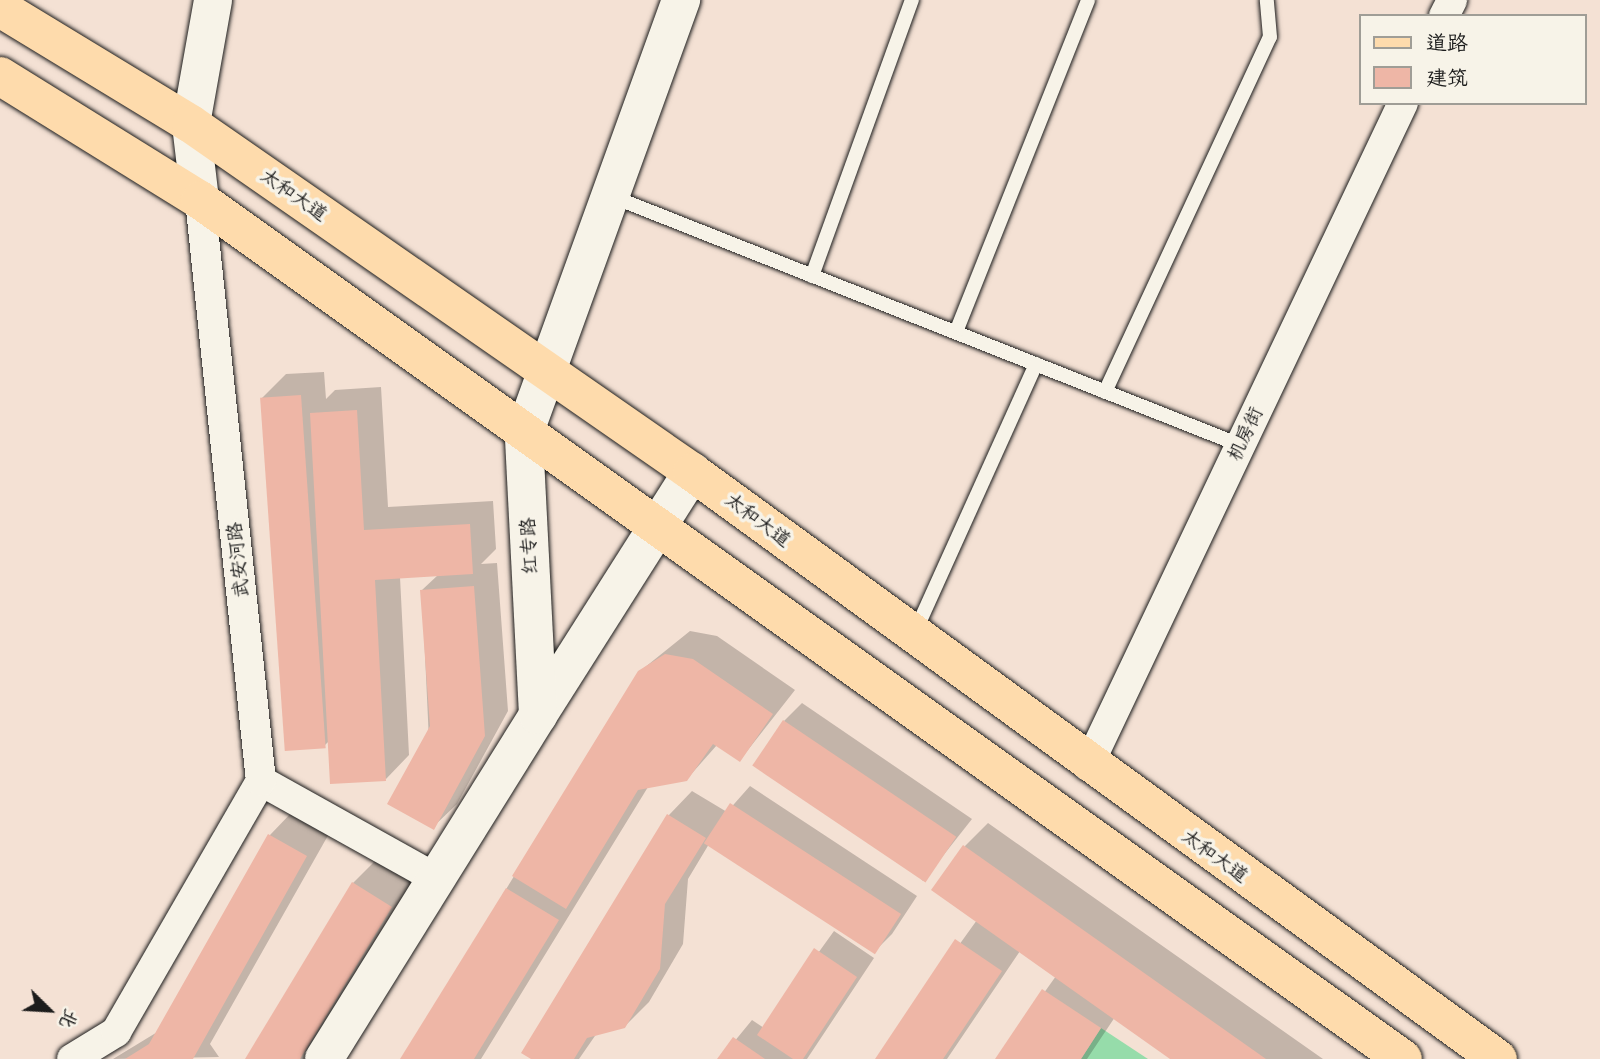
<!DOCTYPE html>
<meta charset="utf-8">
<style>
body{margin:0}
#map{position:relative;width:1600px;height:1059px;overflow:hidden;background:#f4e1d4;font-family:Sriracha,"LXGW WenKai TC",sans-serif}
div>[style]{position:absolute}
.green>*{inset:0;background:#96dcaa}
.shadow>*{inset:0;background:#0003}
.building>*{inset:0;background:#eeb6a6;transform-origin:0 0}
.roads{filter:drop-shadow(0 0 2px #1c1c1c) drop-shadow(0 0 2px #1c1c1c)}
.lane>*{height:14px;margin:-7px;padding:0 7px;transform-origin:7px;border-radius:7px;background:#f7f3e8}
.street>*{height:30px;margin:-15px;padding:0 15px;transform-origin:15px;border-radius:15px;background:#f7f3e8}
.secondary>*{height:38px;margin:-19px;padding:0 19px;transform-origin:19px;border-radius:19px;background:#f7f3e8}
.primary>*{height:38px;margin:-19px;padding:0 19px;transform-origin:19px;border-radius:19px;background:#fedbac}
span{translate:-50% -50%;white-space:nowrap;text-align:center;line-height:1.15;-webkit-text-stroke:7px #f7f3e8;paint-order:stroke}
.street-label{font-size:19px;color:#1c1c1c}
.legend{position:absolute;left:1359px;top:14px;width:228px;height:91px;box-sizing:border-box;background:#f7f3e8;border:2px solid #9f9d96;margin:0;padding:9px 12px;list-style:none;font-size:21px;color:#1c1c1c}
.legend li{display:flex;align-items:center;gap:14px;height:35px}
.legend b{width:35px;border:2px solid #9f9d96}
.north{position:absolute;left:14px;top:975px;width:70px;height:70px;-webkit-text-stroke:5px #f7f3e8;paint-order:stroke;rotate:114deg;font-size:19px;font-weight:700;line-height:28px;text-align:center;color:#1c1c1c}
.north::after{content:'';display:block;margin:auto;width:24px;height:32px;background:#1c1c1c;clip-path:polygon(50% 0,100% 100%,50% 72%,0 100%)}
</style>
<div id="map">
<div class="green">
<i style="clip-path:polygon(1101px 1028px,1148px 1059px,1081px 1059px)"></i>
</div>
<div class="shadow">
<i style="clip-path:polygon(324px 372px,326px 399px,335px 390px,381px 387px,388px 507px,493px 501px,496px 549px,481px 564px,497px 563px,508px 711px,457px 804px,433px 827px,422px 590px,438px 575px,400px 577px,409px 755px,386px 779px,330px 740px,323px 747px,262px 398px,286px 374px)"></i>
<i style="clip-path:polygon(690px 631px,717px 636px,795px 690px,740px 760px,717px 745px,686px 780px,648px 787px,481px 1059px,402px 1059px,639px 672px)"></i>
<i style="clip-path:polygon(802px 703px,972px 819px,923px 881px,784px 721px)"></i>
<i style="clip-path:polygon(750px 786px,917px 896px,892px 934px,874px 952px,709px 844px,688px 879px,683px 944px,649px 1002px,624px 1027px,597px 1033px,579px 1059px,534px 1059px,523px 1052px,669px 815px,692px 791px,727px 812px)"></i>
<i style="clip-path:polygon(293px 811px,330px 832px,210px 1044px,219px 1057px,113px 1059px,159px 1031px,270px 835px)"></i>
<i style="clip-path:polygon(988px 823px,1323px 1059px,1173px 1059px,1115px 1017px,1087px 1059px,997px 1059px,1056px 976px,1020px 951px,947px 1059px,877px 1059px,977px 920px,965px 846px)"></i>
<i style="clip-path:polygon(377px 859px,415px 883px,308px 1059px,247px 1059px,353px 883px)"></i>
<i style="clip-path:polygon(834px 931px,874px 958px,807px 1059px,720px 1059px,752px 1020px,764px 1028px)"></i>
</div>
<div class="building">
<i style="left:301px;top:395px;width:354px;height:41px;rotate:86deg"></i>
<i style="clip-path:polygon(357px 410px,364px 530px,470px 524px,473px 574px,375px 580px,386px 781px,330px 784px,310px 413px)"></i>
<i style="clip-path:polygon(474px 586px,485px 736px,434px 830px,387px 804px,430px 726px,420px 590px)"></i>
<i style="clip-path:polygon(665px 654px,693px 659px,773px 714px,740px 762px,713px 744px,687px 781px,638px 790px,566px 909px,512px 876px,638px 671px)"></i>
<i style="left:783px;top:720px;width:209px;height:55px;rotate:34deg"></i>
<i style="left:730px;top:803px;width:204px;height:48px;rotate:33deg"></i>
<i style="clip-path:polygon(667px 814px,706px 838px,665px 904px,660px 969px,625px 1028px,587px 1038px,574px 1059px,531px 1059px,521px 1053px)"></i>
<i style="clip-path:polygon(268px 834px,307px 856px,193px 1059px,125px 1059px,149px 1044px)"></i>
<i style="clip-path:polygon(963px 845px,1266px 1059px,1170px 1059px,931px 890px)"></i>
<i style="clip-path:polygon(352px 882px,392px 907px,300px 1059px,245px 1059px)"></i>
<i style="clip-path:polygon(506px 888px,559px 920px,474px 1059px,400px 1059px)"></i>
<i style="clip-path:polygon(955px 939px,1002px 971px,943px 1059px,875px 1059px)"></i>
<i style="clip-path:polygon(814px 948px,857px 977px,803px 1059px,793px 1059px,757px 1035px)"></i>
<i style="clip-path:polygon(1042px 989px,1101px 1028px,1081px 1059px,995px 1059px)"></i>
<i style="clip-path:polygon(733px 1037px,765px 1059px,717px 1059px)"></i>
</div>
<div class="roads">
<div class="lane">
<i style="left:611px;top:196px;width:676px;rotate:21.6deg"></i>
<i style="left:812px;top:276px;width:294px;rotate:-70.1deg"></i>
<i style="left:956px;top:332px;width:357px;rotate:-68.3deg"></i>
<i style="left:1105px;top:392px;width:391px;rotate:-65.1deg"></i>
<i style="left:1270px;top:37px;width:37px;rotate:-95deg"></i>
<i style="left:915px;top:632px;width:294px;rotate:-65.7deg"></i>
</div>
<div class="street">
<i style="left:1444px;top:16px;width:18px;rotate:-63deg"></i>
<i style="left:1088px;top:766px;width:734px;rotate:-64.59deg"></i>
<i style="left:261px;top:781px;width:199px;rotate:29.1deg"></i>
<i style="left:72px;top:1059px;width:52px;rotate:-31.5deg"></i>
<i style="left:116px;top:1032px;width:290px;rotate:-60deg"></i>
<i style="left:261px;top:781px;width:584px;rotate:-95.99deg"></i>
</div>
<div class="secondary">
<i style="left:200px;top:200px;width:77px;rotate:-96.8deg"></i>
<i style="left:191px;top:124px;width:126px;rotate:-79.9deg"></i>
<i style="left:538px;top:715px;width:288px;rotate:-57.6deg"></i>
<i style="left:324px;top:1059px;width:405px;rotate:-58.1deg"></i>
<i style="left:538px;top:715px;width:281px;rotate:-92.9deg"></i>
<i style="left:524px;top:434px;width:462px;rotate:-70.1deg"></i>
</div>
<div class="primary">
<i style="left:0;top:8px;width:223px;rotate:31.3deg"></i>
<i style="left:191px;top:124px;width:610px;rotate:34.78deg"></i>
<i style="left:692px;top:472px;width:997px;rotate:36.07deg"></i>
<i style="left:0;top:76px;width:235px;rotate:31.8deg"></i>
<i style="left:200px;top:200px;width:1478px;rotate:35.53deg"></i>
</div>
</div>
<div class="street-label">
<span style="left:294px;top:195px;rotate:35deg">太和大道</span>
<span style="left:1245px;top:434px;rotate:-65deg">机房街</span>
<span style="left:758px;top:520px;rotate:37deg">太和大道</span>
<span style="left:529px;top:546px;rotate:-93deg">红专路</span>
<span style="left:238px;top:560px;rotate:-96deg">武安河路</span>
<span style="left:1215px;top:856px;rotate:36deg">太和大道</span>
</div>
<ul class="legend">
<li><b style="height:9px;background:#fedbac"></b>道路</li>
<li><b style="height:19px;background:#eeb6a6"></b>建筑</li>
</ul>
<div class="north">北</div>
</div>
